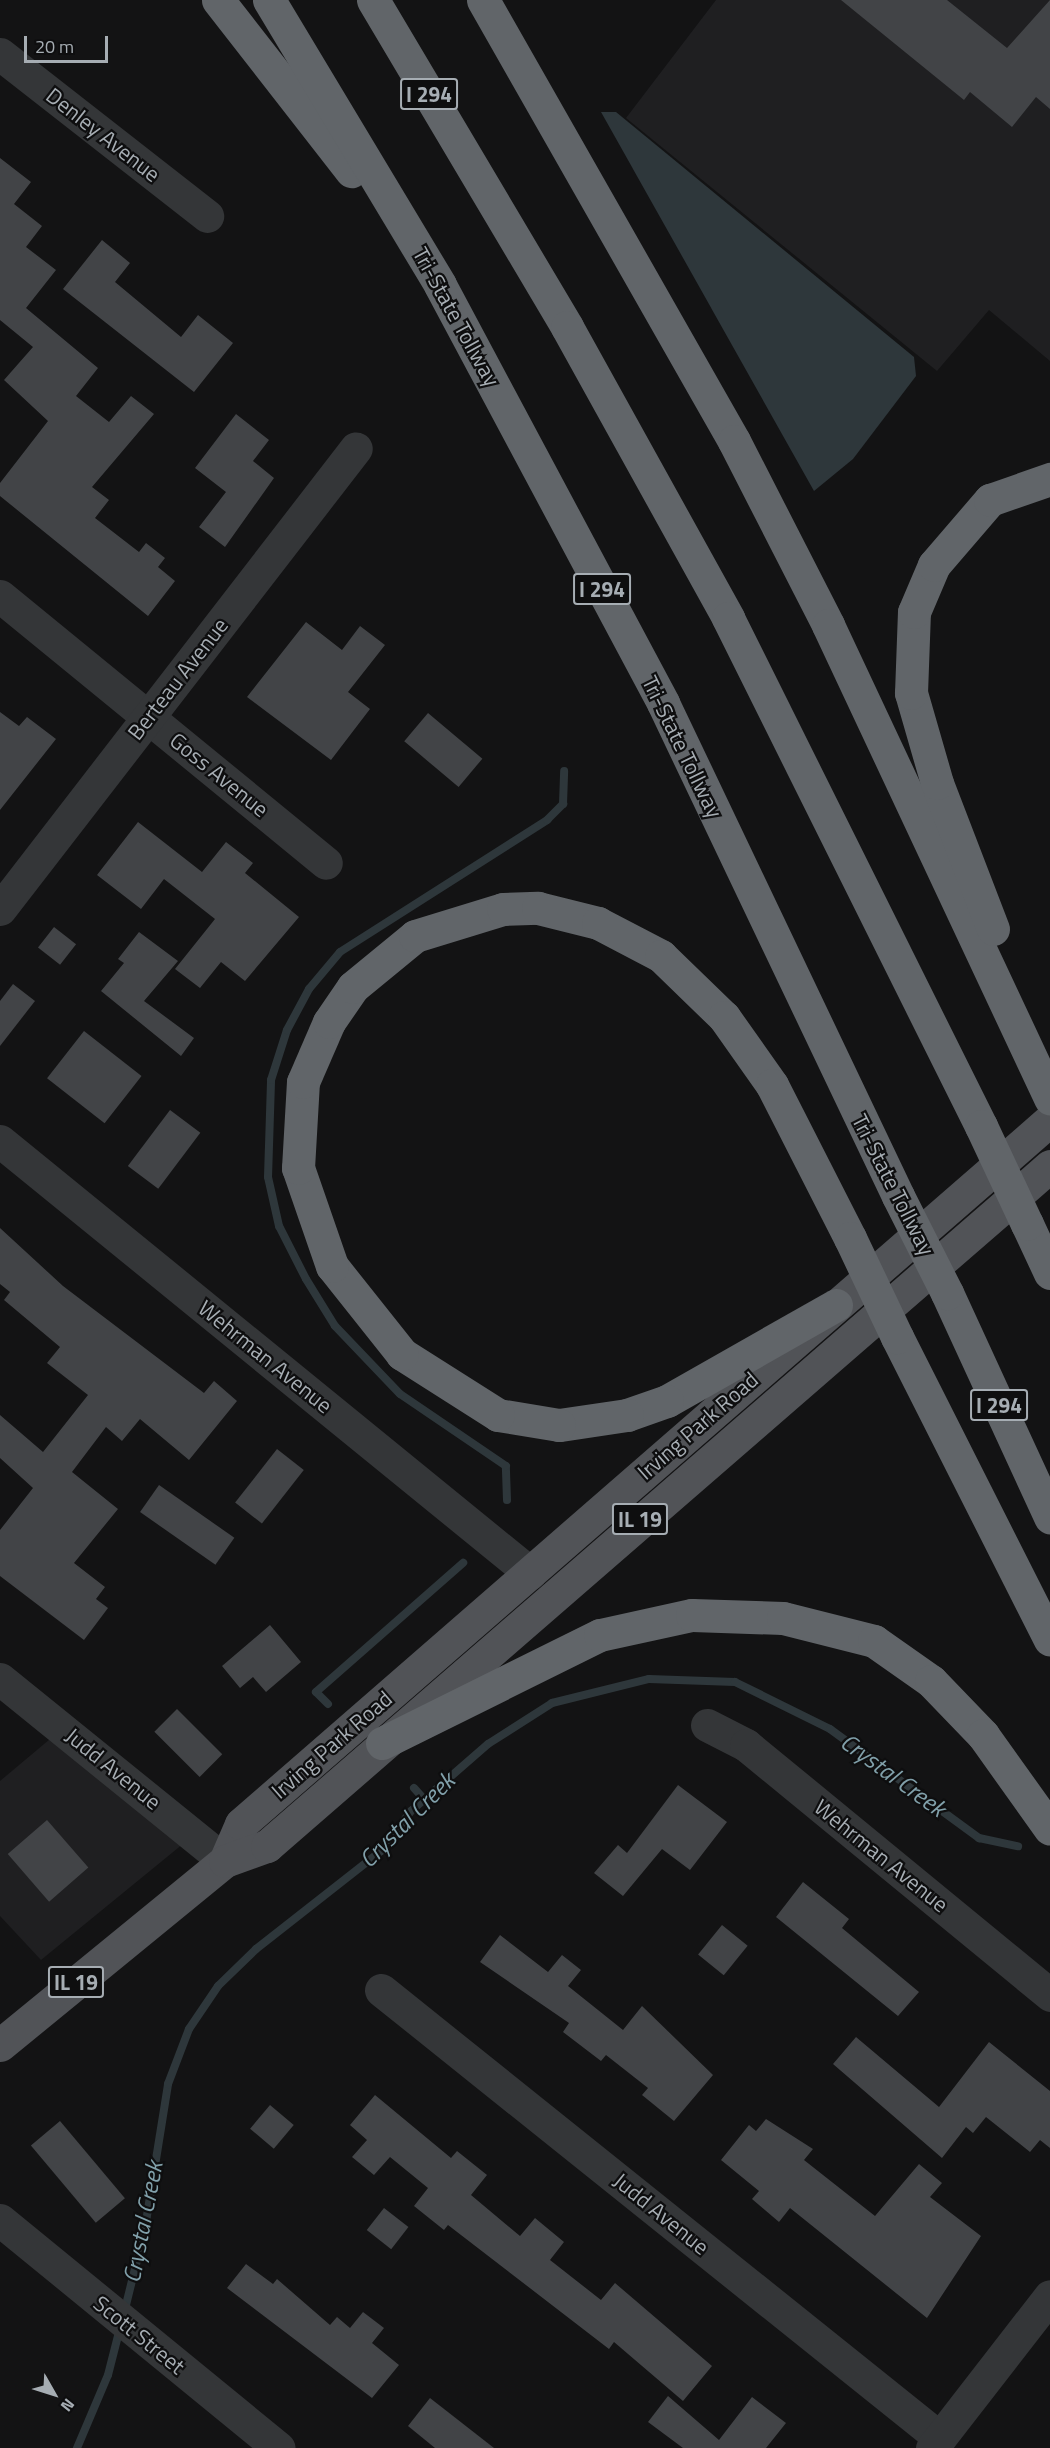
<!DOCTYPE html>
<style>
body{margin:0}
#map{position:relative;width:1050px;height:2448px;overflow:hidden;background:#131314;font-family:"Titillium Web",sans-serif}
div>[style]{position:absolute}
.built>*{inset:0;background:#1f1f21}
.water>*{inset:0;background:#2e373b}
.stream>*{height:8px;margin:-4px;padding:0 4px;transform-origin:4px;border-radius:4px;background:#2e373b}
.building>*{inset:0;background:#424447;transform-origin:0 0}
.street>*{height:33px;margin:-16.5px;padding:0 16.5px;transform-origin:16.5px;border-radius:16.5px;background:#343638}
.primary>*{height:33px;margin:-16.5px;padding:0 16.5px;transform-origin:16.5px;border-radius:16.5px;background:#515357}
.highway>*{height:33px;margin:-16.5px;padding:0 16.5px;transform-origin:16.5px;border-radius:16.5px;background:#616569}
.highway-bridge>*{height:33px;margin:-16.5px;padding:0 16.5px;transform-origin:16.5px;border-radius:16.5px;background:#616569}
span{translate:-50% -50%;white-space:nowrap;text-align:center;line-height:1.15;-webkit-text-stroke:4.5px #0e0e0f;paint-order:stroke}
.shield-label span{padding:2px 4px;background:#0e0e0f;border:2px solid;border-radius:4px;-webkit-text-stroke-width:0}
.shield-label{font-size:21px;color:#a6adb3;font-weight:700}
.street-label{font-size:22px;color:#a6adb3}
.water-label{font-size:24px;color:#81a0aa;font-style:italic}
.north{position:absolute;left:24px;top:2364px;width:60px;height:60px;-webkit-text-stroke:4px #0e0e0f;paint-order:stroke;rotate:129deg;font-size:16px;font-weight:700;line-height:24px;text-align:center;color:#a6adb3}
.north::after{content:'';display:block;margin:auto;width:21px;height:27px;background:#a6adb3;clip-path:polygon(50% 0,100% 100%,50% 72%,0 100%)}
.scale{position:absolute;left:24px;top:36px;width:84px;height:27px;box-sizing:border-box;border:3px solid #a6adb3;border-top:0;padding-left:8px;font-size:18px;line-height:21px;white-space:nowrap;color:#a6adb3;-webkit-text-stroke:4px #0e0e0f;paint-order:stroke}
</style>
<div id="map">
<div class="built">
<i style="clip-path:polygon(716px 0,1050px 0,1050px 361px,989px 310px,937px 371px,626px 118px)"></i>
<i style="clip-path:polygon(56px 1734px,189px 1839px,41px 1960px,0 1916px,0 1781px)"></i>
</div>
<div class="water">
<i style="clip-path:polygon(601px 112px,616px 112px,914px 357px,916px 376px,853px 459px,814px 491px)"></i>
</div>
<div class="stream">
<i style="left:507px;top:1500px;width:34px;rotate:-92deg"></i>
<i style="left:506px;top:1466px;width:128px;rotate:-145.8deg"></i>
<i style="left:400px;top:1394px;width:94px;rotate:-133.7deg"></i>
<i style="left:335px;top:1326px;width:55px;rotate:-121.7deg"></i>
<i style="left:306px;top:1279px;width:59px;rotate:-117deg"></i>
<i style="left:279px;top:1226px;width:50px;rotate:-102.7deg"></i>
<i style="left:268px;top:1177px;width:97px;rotate:-88.2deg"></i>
<i style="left:271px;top:1080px;width:52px;rotate:-72.3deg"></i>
<i style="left:287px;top:1030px;width:47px;rotate:-61.8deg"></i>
<i style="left:309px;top:989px;width:48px;rotate:-50deg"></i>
<i style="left:340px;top:952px;width:246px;rotate:-32.5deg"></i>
<i style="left:547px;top:820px;width:23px;rotate:-45deg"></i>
<i style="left:563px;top:804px;width:33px;rotate:-88deg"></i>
<i style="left:328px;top:1704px;width:17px;rotate:-135deg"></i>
<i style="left:316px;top:1692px;width:196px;rotate:-41.3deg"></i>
<i style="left:414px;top:1788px;width:15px;rotate:48deg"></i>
<i style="left:124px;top:2313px;width:88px;rotate:-76.1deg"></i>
<i style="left:145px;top:2228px;width:146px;rotate:-80.9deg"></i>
<i style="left:168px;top:2084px;width:59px;rotate:-69.1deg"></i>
<i style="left:189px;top:2029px;width:52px;rotate:-56deg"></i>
<i style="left:218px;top:1986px;width:53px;rotate:-44.2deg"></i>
<i style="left:256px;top:1949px;width:159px;rotate:-38.1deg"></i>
<i style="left:381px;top:1851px;width:50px;rotate:-53.1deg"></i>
<i style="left:411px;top:1811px;width:102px;rotate:-41deg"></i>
<i style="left:488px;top:1744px;width:76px;rotate:-32.6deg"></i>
<i style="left:552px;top:1703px;width:100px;rotate:-13.9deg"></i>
<i style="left:649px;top:1679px;width:86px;rotate:2deg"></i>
<i style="left:735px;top:1682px;width:106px;rotate:26.3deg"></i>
<i style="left:830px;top:1729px;width:185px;rotate:36.2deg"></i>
<i style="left:979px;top:1838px;width:40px;rotate:12deg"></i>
<i style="left:77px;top:2448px;width:79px;rotate:-67deg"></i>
<i style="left:108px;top:2375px;width:49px;rotate:-75.7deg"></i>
</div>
<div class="building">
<i style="clip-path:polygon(841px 0,947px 0,1007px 48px,1050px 0,1050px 109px,1036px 97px,1012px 127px,970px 92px,964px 100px)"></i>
<i style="clip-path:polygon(0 158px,31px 182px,14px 204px,42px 226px,26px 247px,56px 270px,26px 308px,98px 368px,76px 396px,109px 422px,131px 396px,154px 414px,92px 487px,109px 500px,95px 518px,139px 552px,146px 543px,165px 558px,158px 567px,175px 581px,148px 616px,0 496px,0 483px,48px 421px,4px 380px,33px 347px,0 320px)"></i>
<i style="clip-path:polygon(102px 240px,130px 263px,115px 282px,181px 337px,198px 315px,233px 343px,194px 392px,63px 289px)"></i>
<i style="clip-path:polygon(236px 414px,269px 440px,253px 461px,274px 478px,225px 547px,199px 527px,226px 492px,195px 468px)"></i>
<i style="clip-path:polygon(306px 622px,342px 650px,360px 626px,385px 645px,348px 692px,370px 709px,331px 760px,247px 697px)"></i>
<i style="clip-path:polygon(0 712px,19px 726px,27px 717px,56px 739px,0 810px)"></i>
<i style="left:428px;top:713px;width:71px;height:37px;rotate:40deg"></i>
<i style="clip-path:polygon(138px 822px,202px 872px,226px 842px,253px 863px,245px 873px,299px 917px,245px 981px,221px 962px,200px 988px,175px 969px,215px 919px,164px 879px,141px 909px,97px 875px)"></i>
<i style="left:54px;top:927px;width:28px;height:26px;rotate:38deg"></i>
<i style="clip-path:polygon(139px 932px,178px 961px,144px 1001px,194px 1038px,181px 1056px,101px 991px,124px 963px,118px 959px)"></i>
<i style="clip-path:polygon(13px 984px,35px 1001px,0 1046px,0 1001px)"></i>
<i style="left:84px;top:1031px;width:73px;height:60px;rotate:38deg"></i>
<i style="left:170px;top:1110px;width:38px;height:70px;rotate:37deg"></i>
<i style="clip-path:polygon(0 1228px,63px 1286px,204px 1393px,214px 1381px,237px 1401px,189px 1460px,140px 1419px,122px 1441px,106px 1427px,72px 1472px,118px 1509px,74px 1563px,105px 1587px,96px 1599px,108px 1608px,84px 1640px,0 1576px,0 1530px,33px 1488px,0 1458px,0 1415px,43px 1452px,88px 1395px,47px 1363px,60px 1347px,4px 1300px,10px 1292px,0 1284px)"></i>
<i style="left:277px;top:1449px;width:34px;height:68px;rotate:38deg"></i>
<i style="left:159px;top:1485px;width:92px;height:33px;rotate:35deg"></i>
<i style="clip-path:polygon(270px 1625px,301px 1662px,266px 1692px,253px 1677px,240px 1688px,222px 1666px)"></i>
<i style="left:177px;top:1709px;width:64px;height:32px;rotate:45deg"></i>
<i style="clip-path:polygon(678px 1785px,727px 1822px,690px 1870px,662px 1849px,623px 1896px,594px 1873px,618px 1845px,627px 1853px)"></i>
<i style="left:47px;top:1820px;width:63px;height:52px;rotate:49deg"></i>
<i style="clip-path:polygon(803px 1882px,849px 1919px,842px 1928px,919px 1992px,898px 2016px,776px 1917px)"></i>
<i style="left:722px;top:1925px;width:33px;height:38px;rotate:39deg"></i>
<i style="clip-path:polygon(500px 1935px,548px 1972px,562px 1955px,581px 1970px,568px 1986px,623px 2030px,642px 2006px,713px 2075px,674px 2121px,642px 2095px,648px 2088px,606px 2055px,601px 2061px,563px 2032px,569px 2023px,480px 1962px)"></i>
<i style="clip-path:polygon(856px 2037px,939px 2107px,989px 2042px,1050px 2091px,1050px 2148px,1040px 2140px,1030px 2152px,986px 2117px,973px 2133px,966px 2127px,942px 2158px,833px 2064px)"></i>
<i style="clip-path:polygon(375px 2095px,451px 2158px,457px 2151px,487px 2175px,471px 2195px,520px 2236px,535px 2218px,564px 2242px,550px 2260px,601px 2300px,615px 2283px,712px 2366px,683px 2401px,614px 2342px,609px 2349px,448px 2225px,444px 2230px,414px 2206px,428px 2188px,390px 2157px,374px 2175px,352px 2157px,367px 2140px,350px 2125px)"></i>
<i style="left:270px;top:2105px;width:31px;height:31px;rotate:40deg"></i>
<i style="clip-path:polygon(766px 2119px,813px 2149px,804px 2160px,875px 2216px,919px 2164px,942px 2183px,930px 2197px,981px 2236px,927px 2318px,790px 2208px,779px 2222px,752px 2199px,759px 2191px,721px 2160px,749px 2125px,756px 2131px)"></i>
<i style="left:60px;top:2121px;width:101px;height:38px;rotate:50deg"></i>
<i style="left:384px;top:2208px;width:31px;height:28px;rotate:38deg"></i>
<i style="clip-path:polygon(246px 2264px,273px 2284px,277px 2279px,330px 2325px,337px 2317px,350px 2328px,363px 2312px,384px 2328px,372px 2343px,399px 2365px,372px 2398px,227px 2288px)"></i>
<i style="clip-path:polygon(668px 2396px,719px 2440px,752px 2397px,786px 2423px,766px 2448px,683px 2448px,648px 2422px)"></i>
<i style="clip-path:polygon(430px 2398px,494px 2448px,435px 2448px,408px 2426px)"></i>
</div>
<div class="street">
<i style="left:0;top:54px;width:263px;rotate:38deg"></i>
<i style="left:0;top:596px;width:421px;rotate:39.3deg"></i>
<i style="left:0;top:909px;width:582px;rotate:-52.32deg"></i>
<i style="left:0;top:1141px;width:684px;rotate:39.18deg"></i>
<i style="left:0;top:1679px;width:289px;rotate:39deg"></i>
<i style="left:707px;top:1725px;width:44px;rotate:27.1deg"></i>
<i style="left:746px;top:1745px;width:394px;rotate:39.4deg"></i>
<i style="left:381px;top:1990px;width:716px;rotate:38.71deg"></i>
<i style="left:0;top:2220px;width:360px;rotate:39.3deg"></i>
<i style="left:932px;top:2448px;width:192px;rotate:-52.2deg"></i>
</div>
<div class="primary">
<i style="left:225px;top:1861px;width:40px;rotate:-66.6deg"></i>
<i style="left:241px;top:1824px;width:1072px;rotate:-41.03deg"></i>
<i style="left:0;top:2045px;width:291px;rotate:-39.3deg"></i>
<i style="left:225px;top:1861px;width:45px;rotate:-19.7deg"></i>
<i style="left:267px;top:1846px;width:1037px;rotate:-40.97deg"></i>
</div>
<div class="highway">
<i style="left:218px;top:0;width:217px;rotate:52.1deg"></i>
<i style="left:269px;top:0;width:332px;rotate:59deg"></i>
<i style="left:440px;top:285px;width:474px;rotate:61.9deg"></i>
<i style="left:663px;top:703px;width:546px;rotate:64.51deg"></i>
<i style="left:373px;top:0;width:380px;rotate:59.3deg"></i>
<i style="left:567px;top:327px;width:333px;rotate:61deg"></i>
<i style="left:728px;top:618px;width:568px;rotate:63.53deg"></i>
<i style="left:483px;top:0;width:507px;rotate:60.35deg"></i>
<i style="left:734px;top:441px;width:207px;rotate:62.9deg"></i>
<i style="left:828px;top:625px;width:523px;rotate:64.86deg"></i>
<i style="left:993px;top:929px;width:156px;rotate:-111deg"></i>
<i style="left:937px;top:783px;width:94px;rotate:-106.1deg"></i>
<i style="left:911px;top:693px;width:81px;rotate:-87.9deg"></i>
<i style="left:914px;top:612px;width:51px;rotate:-66.9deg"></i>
<i style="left:934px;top:565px;width:86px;rotate:-49.3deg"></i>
<i style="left:990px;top:500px;width:64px;rotate:-19.3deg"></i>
<i style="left:1027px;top:1224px;width:54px;rotate:64.9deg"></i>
<i style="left:947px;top:1293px;width:247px;rotate:65.3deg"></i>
<i style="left:836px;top:1305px;width:194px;rotate:150.4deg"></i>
<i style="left:667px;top:1401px;width:42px;rotate:160.7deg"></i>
<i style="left:627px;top:1415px;width:69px;rotate:171.6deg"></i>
<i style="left:559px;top:1425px;width:62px;rotate:-170.7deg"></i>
<i style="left:498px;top:1415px;width:114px;rotate:-147.6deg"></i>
<i style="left:402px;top:1354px;width:112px;rotate:-128.5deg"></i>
<i style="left:332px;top:1266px;width:104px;rotate:-109.1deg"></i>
<i style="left:298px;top:1168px;width:86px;rotate:-86.7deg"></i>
<i style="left:303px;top:1082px;width:65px;rotate:-66.6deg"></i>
<i style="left:329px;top:1022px;width:42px;rotate:-55.6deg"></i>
<i style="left:353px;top:987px;width:80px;rotate:-39.4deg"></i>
<i style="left:415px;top:936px;width:92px;rotate:-17.1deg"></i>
<i style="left:503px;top:909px;width:35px;rotate:-2deg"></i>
<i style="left:538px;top:908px;width:62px;rotate:14deg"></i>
<i style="left:598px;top:923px;width:71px;rotate:27.6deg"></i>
<i style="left:661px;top:956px;width:88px;rotate:44.1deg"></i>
<i style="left:724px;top:1017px;width:83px;rotate:54.8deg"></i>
<i style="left:772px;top:1085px;width:172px;rotate:63deg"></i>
<i style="left:897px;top:1337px;width:339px;rotate:63.2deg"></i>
<i style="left:382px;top:1743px;width:243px;rotate:-26.4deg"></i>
<i style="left:600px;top:1635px;width:94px;rotate:-12.3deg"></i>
<i style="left:692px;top:1615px;width:91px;rotate:1.9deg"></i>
<i style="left:783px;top:1618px;width:94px;rotate:14.2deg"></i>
<i style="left:874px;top:1641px;width:70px;rotate:35.1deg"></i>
<i style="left:931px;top:1681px;width:75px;rotate:46.1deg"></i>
<i style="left:983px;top:1735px;width:115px;rotate:54.5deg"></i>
</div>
<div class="highway-bridge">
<i style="left:981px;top:1126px;width:108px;rotate:64.9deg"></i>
<i style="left:898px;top:1196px;width:109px;rotate:63.2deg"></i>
<i style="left:850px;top:1238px;width:110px;rotate:64.6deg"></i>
</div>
<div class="shield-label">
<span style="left:429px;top:94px">I 294</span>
<span style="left:602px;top:589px">I 294</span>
<span style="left:999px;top:1405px">I 294</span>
<span style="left:640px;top:1519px">IL 19</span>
<span style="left:76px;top:1982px">IL 19</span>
</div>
<div class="street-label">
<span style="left:103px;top:135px;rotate:38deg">Denley Avenue</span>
<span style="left:456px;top:317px;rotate:61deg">Tri-State Tollway</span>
<span style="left:178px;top:679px;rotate:-52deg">Berteau Avenue</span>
<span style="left:682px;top:747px;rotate:64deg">Tri-State Tollway</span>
<span style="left:219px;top:775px;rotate:39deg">Goss Avenue</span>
<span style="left:893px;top:1185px;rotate:63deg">Tri-State Tollway</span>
<span style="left:265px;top:1357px;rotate:39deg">Wehrman Avenue</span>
<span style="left:698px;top:1426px;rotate:-41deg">Irving Park Road</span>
<span style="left:332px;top:1745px;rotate:-41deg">Irving Park Road</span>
<span style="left:113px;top:1769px;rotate:39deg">Judd Avenue</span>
<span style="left:881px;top:1856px;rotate:39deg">Wehrman Avenue</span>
<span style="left:661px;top:2214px;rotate:39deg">Judd Avenue</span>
<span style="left:139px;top:2335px;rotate:39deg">Scott Street</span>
</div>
<div class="water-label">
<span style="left:893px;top:1775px;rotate:36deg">Crystal Creek</span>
<span style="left:407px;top:1820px;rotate:-45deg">Crystal Creek</span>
<span style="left:143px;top:2222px;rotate:-79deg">Crystal Creek</span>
</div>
<div class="north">N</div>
<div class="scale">20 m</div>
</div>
